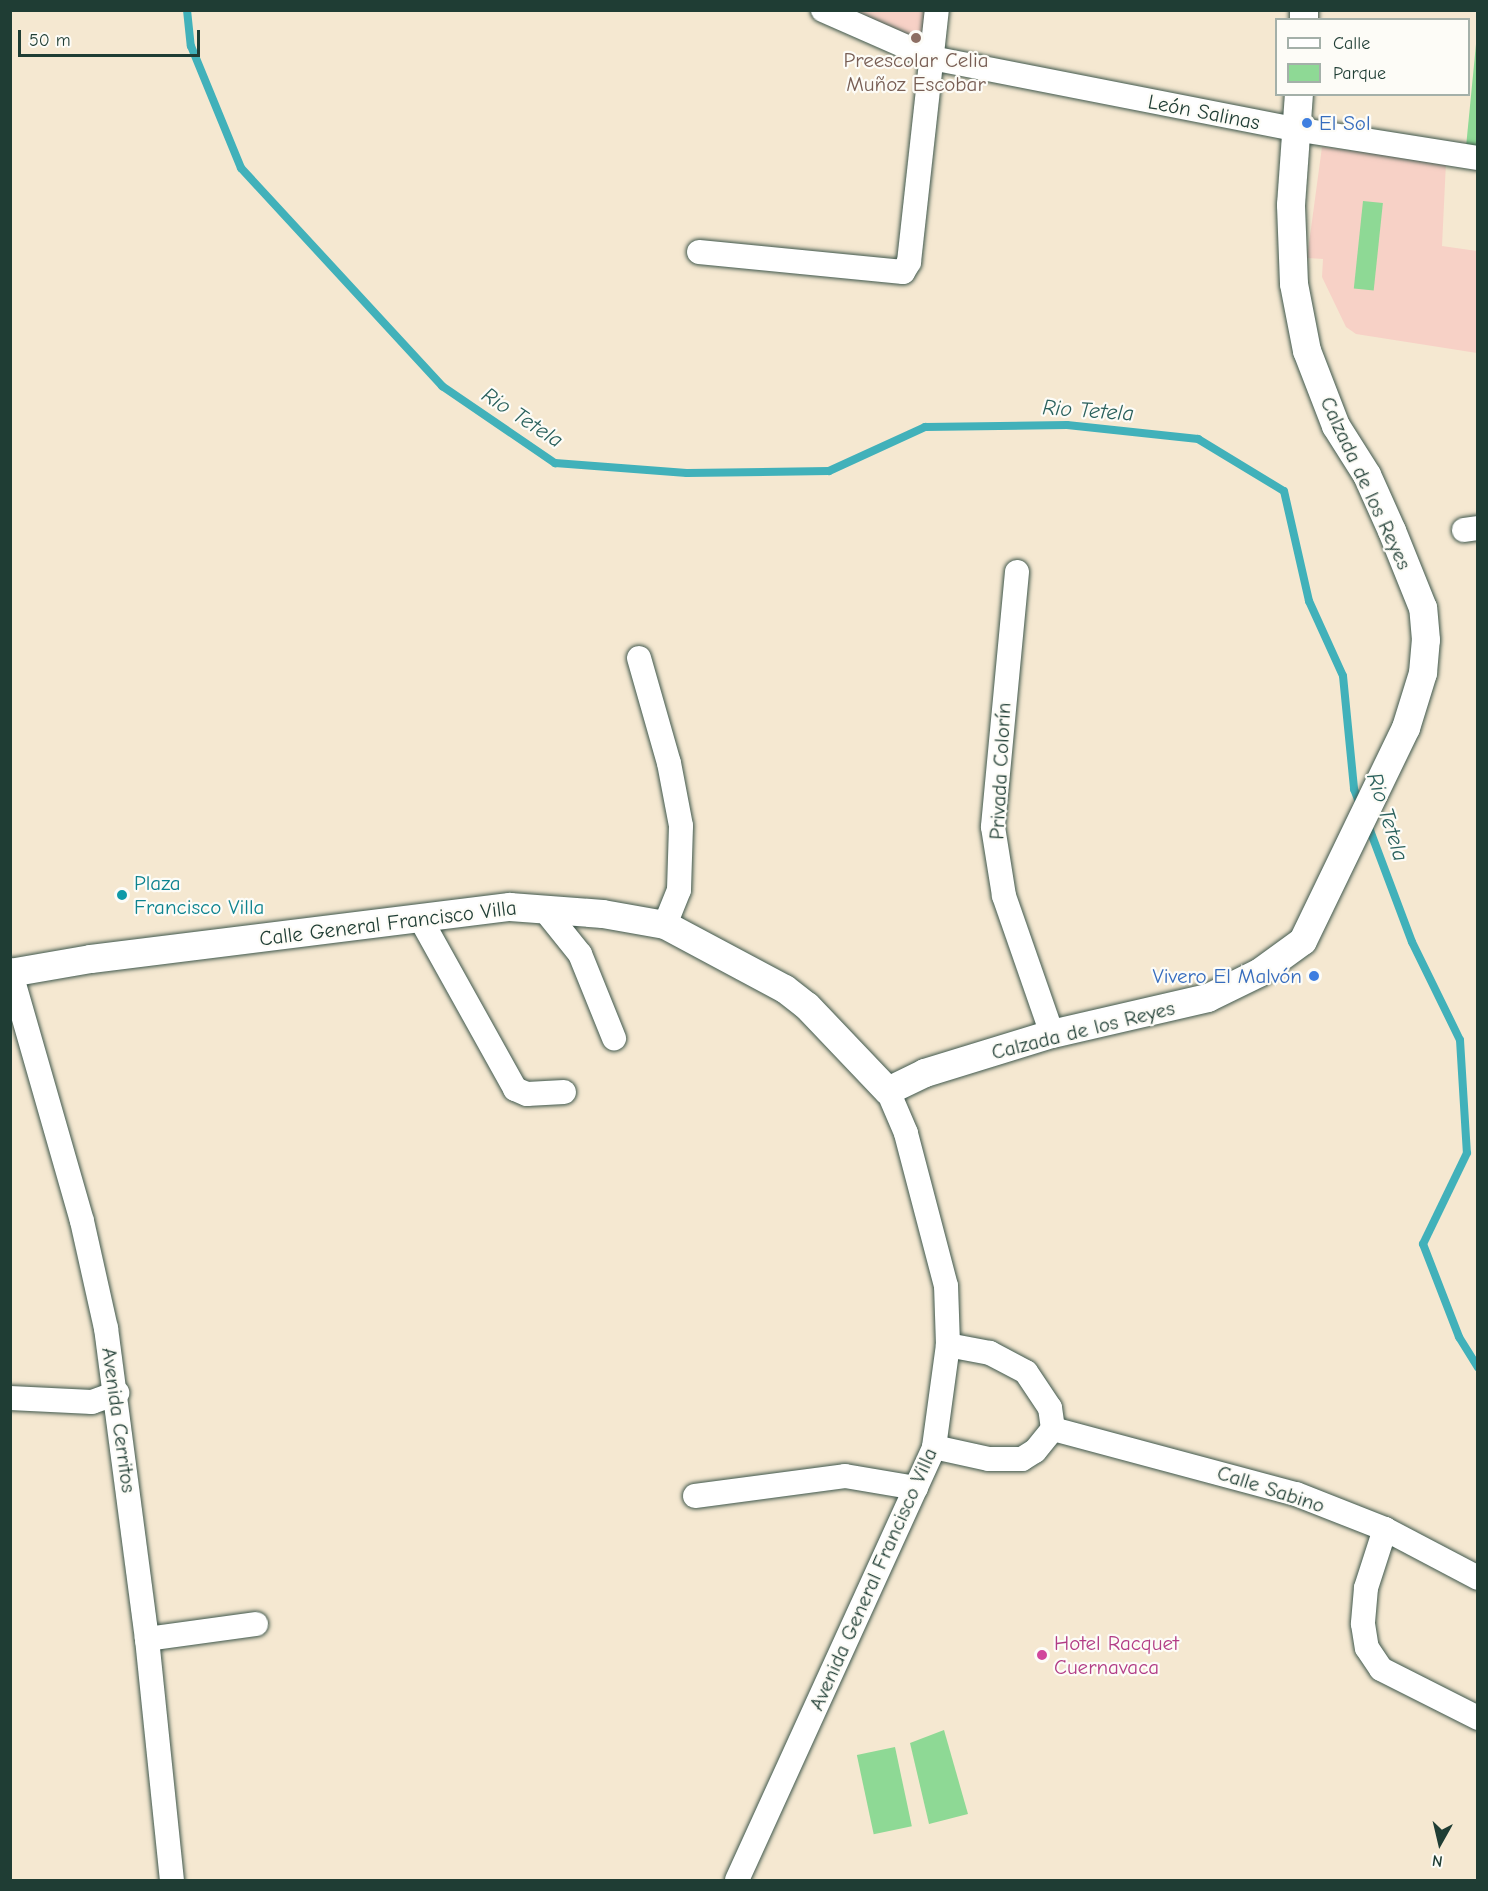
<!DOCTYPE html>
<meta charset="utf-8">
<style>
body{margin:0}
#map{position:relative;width:1488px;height:1891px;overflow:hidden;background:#f5e8d1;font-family:"Comic Neue",sans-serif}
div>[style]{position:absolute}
.built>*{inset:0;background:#f7d1c6}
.green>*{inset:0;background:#8ed995;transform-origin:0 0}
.stream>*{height:8px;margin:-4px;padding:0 4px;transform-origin:4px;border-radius:4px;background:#41b1ba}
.roads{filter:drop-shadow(0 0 2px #3f574c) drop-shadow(0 0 2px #3f574c)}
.minor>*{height:24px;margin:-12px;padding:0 12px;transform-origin:12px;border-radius:12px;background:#fff}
.tertiary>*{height:28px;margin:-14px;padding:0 14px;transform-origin:14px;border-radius:14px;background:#fff}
.dots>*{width:16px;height:16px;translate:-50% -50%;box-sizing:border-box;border:3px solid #fdfcf7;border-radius:50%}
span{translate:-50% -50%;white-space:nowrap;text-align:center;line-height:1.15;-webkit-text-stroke:4.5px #fdfcf7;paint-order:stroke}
.education-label{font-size:21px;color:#785e54}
.street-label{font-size:21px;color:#1f3d34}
.shop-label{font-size:21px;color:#366cbe}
.left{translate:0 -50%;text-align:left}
.right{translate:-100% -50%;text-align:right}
.culture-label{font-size:21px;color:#0d838f}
.hotel-label{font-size:21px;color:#b23c85}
.water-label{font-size:22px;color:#29605c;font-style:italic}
.frame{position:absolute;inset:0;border:12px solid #1f3d34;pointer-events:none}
.legend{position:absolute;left:1275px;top:18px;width:195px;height:78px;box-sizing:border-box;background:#fdfcf7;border:2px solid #a4b0a9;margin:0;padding:8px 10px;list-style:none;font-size:18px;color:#1f3d34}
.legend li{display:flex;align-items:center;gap:12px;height:30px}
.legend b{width:30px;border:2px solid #a4b0a9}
.north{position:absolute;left:1410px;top:1813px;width:60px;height:60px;-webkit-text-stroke:4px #fdfcf7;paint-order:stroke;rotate:188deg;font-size:16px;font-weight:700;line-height:24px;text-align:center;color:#1f3d34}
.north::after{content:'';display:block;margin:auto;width:21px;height:27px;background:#1f3d34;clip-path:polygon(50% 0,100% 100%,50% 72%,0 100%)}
.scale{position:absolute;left:18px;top:30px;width:182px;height:27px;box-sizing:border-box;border:3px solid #1f3d34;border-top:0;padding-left:8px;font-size:18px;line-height:21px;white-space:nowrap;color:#1f3d34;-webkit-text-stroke:4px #fdfcf7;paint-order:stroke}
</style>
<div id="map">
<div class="built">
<i style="clip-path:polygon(834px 11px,939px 11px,932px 58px)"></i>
<i style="clip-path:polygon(1322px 147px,1446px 162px,1442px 246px,1477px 251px,1477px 353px,1356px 334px,1346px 327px,1322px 277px,1323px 259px,1307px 258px)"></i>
</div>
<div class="green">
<i style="clip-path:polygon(1477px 34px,1477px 148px,1466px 147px)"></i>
<i style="left:1363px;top:201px;width:20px;height:88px;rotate:6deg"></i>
<i style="clip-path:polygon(944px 1730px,968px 1814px,929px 1824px,910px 1743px)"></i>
<i style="left:895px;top:1747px;width:81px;height:39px;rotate:78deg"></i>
</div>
<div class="stream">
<i style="left:187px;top:10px;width:36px;rotate:84deg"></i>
<i style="left:191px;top:46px;width:132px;rotate:67.7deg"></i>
<i style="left:241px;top:168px;width:297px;rotate:47.3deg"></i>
<i style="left:442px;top:386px;width:137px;rotate:34.3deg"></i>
<i style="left:555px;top:463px;width:132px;rotate:4.3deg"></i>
<i style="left:687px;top:473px;width:142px;rotate:-0.8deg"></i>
<i style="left:829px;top:471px;width:106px;rotate:-24.6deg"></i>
<i style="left:925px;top:427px;width:142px;rotate:-0.8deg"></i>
<i style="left:1067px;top:425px;width:132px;rotate:6.1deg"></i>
<i style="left:1198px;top:439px;width:100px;rotate:31.2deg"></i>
<i style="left:1284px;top:491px;width:113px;rotate:77.2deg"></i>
<i style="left:1309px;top:601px;width:82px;rotate:65.6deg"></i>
<i style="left:1343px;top:676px;width:114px;rotate:84.4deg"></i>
<i style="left:1354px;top:789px;width:17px;rotate:69deg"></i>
<i style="left:1368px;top:825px;width:125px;rotate:69.4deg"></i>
<i style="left:1412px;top:942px;width:109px;rotate:63.9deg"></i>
<i style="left:1460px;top:1040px;width:113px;rotate:86.5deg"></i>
<i style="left:1467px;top:1153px;width:101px;rotate:115.8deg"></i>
<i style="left:1423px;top:1244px;width:100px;rotate:68.8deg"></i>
<i style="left:1459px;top:1337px;width:36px;rotate:58deg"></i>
</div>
<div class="roads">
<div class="minor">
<i style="left:823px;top:10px;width:119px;rotate:23.8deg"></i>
<i style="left:932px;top:58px;width:370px;rotate:11.1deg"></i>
<i style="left:1295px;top:129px;width:185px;rotate:9deg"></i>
<i style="left:699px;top:252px;width:205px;rotate:5.6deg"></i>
<i style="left:903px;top:272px;width:12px;rotate:-59deg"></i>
<i style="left:909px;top:262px;width:254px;rotate:-83.7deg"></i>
<i style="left:1464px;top:530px;width:14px;rotate:-8deg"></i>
<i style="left:1017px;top:572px;width:256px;rotate:95.4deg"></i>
<i style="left:993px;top:827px;width:70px;rotate:80.9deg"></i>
<i style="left:1004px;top:896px;width:146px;rotate:70.8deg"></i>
<i style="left:639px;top:658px;width:109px;rotate:74.1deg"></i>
<i style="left:669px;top:763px;width:64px;rotate:79.2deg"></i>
<i style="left:681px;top:826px;width:64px;rotate:91.8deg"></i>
<i style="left:679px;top:890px;width:38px;rotate:112deg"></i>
<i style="left:543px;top:908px;width:59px;rotate:51.2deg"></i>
<i style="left:580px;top:954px;width:91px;rotate:68deg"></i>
<i style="left:420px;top:918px;width:196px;rotate:60.9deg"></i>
<i style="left:515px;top:1089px;width:13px;rotate:23deg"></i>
<i style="left:527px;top:1094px;width:37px;rotate:-3deg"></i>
<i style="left:10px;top:970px;width:261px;rotate:74deg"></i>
<i style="left:82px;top:1221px;width:110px;rotate:77.4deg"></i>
<i style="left:106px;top:1328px;width:314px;rotate:82.5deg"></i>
<i style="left:147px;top:1639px;width:242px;rotate:84.1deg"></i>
<i style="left:10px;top:1398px;width:82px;rotate:2.8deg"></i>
<i style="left:92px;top:1402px;width:27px;rotate:-20deg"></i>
<i style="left:1053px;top:1429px;width:252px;rotate:15deg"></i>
<i style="left:1296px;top:1494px;width:96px;rotate:21.5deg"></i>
<i style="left:1385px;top:1529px;width:105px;rotate:27.8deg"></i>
<i style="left:934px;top:1447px;width:56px;rotate:12.3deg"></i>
<i style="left:989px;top:1459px;width:33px"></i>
<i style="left:1022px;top:1459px;width:15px;rotate:-32deg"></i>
<i style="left:1035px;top:1451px;width:28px;rotate:-51deg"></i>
<i style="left:1053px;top:1429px;width:21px;rotate:-98deg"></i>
<i style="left:1050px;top:1408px;width:43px;rotate:-123.7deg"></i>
<i style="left:1026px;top:1372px;width:41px;rotate:-152.2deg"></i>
<i style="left:990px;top:1353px;width:43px;rotate:-169.2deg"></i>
<i style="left:695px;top:1496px;width:151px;rotate:-7.6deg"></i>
<i style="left:845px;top:1476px;width:72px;rotate:9.6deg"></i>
<i style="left:1385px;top:1529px;width:62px;rotate:107.9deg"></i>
<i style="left:1366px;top:1588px;width:36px;rotate:95deg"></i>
<i style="left:1363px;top:1624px;width:24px;rotate:81deg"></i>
<i style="left:1367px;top:1648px;width:25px;rotate:56deg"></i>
<i style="left:1381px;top:1669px;width:109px;rotate:26.8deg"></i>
<i style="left:147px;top:1639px;width:110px;rotate:-7.8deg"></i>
<i style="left:737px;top:1880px;width:476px;rotate:-65.5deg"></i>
<i style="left:934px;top:1447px;width:103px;rotate:-82.2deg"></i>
<i style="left:948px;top:1345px;width:59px;rotate:-91.9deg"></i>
<i style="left:946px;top:1286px;width:158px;rotate:-104.7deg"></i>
<i style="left:906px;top:1133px;width:46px;rotate:-113.2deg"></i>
</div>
<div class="tertiary">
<i style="left:1304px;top:20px;width:10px;rotate:-90deg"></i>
<i style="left:10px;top:973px;width:82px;rotate:-9.8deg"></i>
<i style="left:91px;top:959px;width:422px;rotate:-7.1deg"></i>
<i style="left:510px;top:907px;width:93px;rotate:4.3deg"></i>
<i style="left:603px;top:914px;width:63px;rotate:10.1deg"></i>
<i style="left:665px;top:925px;width:136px;rotate:28.1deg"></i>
<i style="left:785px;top:989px;width:28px;rotate:38deg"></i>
<i style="left:807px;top:1006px;width:117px;rotate:46.4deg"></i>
<i style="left:888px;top:1091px;width:41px;rotate:-25.9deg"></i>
<i style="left:925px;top:1073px;width:133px;rotate:-17.1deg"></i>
<i style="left:1052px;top:1034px;width:160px;rotate:-13deg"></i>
<i style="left:1208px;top:998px;width:57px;rotate:-26.1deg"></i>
<i style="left:1259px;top:973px;width:54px;rotate:-36deg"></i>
<i style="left:1303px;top:941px;width:237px;rotate:-64.2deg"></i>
<i style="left:1406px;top:728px;width:58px;rotate:-72.8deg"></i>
<i style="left:1423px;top:673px;width:33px;rotate:-85deg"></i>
<i style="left:1426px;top:640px;width:32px;rotate:-95deg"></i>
<i style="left:1423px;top:608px;width:83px;rotate:-111.9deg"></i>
<i style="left:1392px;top:531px;width:61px;rotate:-114.1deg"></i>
<i style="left:1367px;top:475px;width:58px;rotate:-122.3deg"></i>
<i style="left:1336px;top:426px;width:80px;rotate:-111.1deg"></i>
<i style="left:1307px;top:351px;width:68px;rotate:-101deg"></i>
<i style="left:1294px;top:284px;width:79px;rotate:-92.2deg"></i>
<i style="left:1291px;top:205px;width:111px;rotate:-85.9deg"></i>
</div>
</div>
<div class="dots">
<i style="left:916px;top:38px;background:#8d6e63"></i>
<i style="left:1307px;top:123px;background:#3f7fe0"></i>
<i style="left:122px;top:895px;background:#0f9aa8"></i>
<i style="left:1314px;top:976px;background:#3f7fe0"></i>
<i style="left:1042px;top:1655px;background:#d1479c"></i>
</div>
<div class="education-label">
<span style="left:916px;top:72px">Preescolar Celia<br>Muñoz Escobar</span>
</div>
<div class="street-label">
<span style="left:1204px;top:112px;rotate:11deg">León Salinas</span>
<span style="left:1366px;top:483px;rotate:65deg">Calzada de los Reyes</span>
<span style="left:1000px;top:771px;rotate:-87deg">Privada Colorín</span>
<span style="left:388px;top:923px;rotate:-7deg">Calle General Francisco Villa</span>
<span style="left:1083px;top:1030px;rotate:-14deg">Calzada de los Reyes</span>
<span style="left:119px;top:1420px;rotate:82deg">Avenida Cerritos</span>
<span style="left:1271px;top:1489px;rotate:18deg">Calle Sabino</span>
<span style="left:873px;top:1579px;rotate:-66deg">Avenida General Francisco Villa</span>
</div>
<div class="shop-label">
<span class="left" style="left:1319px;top:123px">El Sol</span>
<span class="right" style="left:1302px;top:976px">Vivero El Malvón</span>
</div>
<div class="culture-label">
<span class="left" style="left:134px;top:895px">Plaza<br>Francisco Villa</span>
</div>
<div class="hotel-label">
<span class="left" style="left:1054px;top:1655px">Hotel Racquet<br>Cuernavaca</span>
</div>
<div class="water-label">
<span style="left:1088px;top:411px;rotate:4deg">Rio Tetela</span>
<span style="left:522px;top:418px;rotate:33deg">Rio Tetela</span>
<span style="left:1387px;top:817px;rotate:72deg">Rio Tetela</span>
</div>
<div class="frame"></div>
<ul class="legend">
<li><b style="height:8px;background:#fff"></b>Calle</li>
<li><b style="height:16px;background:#8ed995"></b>Parque</li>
</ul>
<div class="north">N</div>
<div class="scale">50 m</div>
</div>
